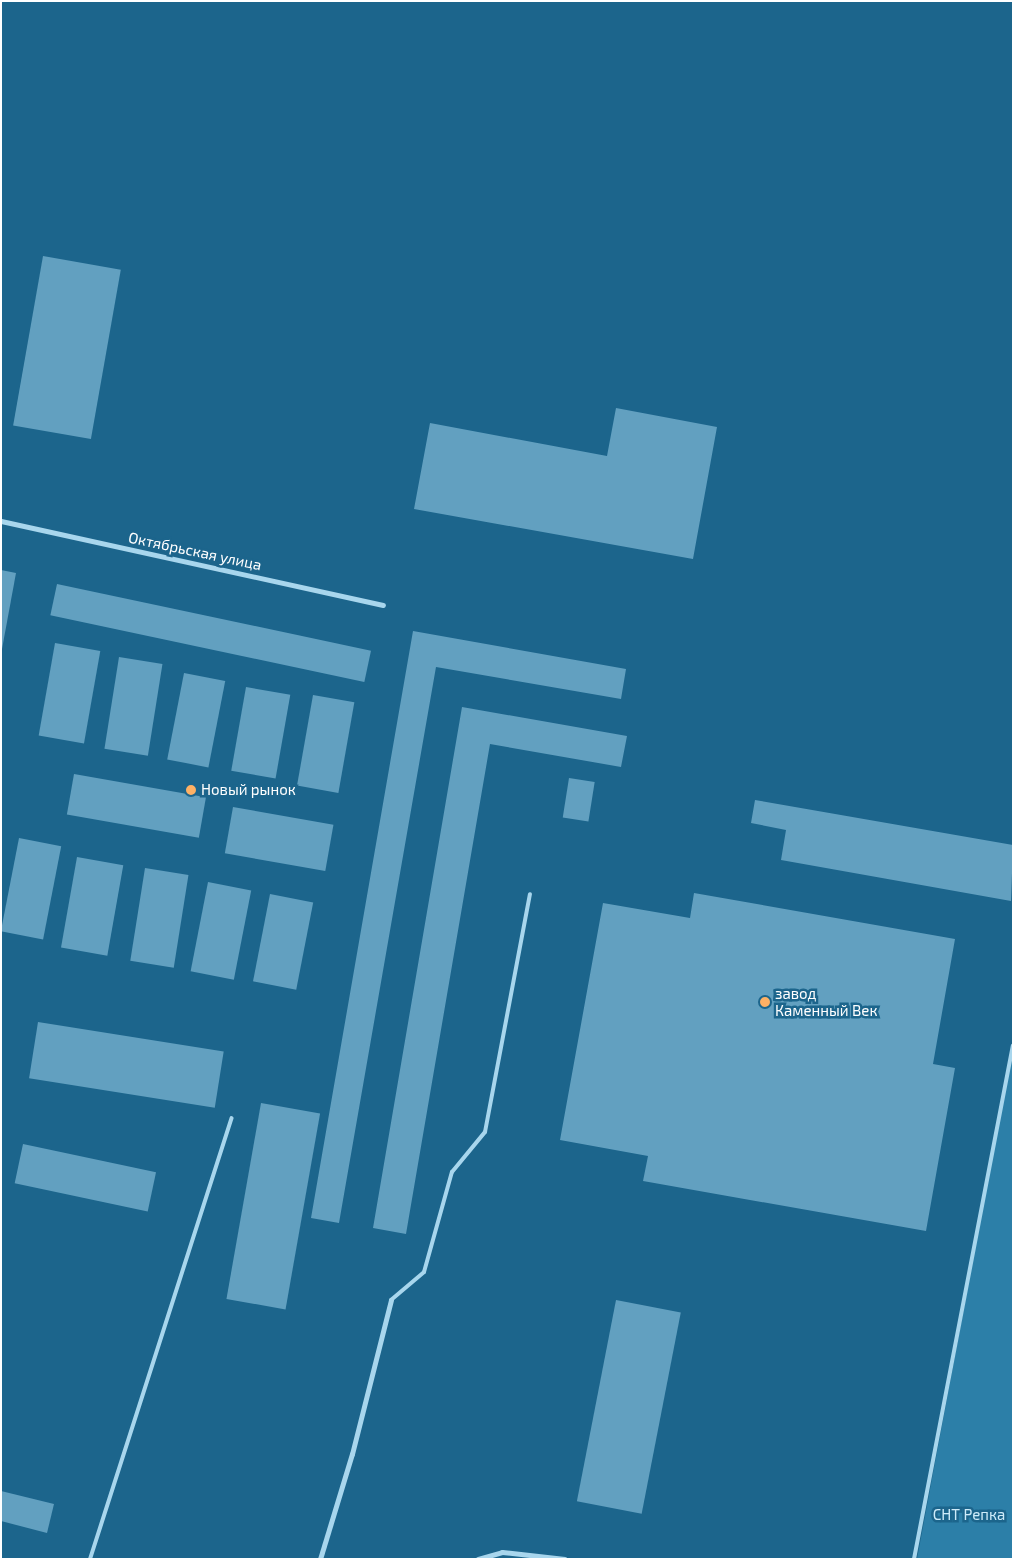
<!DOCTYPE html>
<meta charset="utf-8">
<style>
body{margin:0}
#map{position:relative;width:1014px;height:1560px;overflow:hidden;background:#1c658c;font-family:"Exo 2",sans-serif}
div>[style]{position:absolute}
.green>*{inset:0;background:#2c7fa8}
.building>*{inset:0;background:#62a0c0;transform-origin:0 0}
.service>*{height:4px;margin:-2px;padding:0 2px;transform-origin:2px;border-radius:2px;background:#a8d6ed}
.minor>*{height:5px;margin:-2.5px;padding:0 2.5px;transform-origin:2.5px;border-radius:2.5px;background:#a8d6ed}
.dots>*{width:14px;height:14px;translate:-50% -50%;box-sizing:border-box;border:2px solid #1c658c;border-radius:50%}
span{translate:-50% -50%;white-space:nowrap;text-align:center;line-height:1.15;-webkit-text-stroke:5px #1c658c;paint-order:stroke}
.street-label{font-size:15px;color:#fff}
.poi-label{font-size:15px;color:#fff}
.left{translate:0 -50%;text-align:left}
.park-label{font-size:15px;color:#ceebf9}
.frame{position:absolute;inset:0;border:2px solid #fff;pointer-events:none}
</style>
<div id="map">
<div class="green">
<i style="clip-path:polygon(1013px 1046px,1013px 1559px,917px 1559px)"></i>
</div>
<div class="building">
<i style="left:43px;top:256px;width:79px;height:172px;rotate:10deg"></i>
<i style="clip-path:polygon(616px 408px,717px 427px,693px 559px,414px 509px,430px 423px,607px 456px)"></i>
<i style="clip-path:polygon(1px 570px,16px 573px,2px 649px,1px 649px)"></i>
<i style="left:57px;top:584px;width:321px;height:32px;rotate:12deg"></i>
<i style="clip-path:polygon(413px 631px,626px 669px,621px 699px,436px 667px,339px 1223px,311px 1218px)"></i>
<i style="left:55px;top:643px;width:46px;height:94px;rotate:10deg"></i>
<i style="left:119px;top:657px;width:44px;height:93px;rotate:9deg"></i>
<i style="left:184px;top:673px;width:42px;height:88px;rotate:11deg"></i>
<i style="left:246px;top:687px;width:45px;height:85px;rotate:10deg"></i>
<i style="left:313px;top:695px;width:42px;height:92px;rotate:10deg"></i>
<i style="clip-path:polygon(462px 707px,627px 736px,621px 767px,490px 744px,406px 1234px,373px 1228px)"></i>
<i style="left:74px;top:774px;width:134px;height:41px;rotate:10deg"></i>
<i style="left:569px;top:778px;width:26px;height:40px;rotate:9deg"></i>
<i style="clip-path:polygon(755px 800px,1013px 845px,1011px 901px,781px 860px,786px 830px,751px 823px)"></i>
<i style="left:233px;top:807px;width:102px;height:47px;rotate:10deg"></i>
<i style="left:19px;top:838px;width:43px;height:95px;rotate:11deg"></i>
<i style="left:77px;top:857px;width:47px;height:92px;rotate:10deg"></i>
<i style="left:145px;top:868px;width:44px;height:94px;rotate:9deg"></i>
<i style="left:208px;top:882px;width:44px;height:91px;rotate:11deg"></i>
<i style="clip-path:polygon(694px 893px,955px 939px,933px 1064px,955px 1068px,926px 1231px,643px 1181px,648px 1156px,560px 1140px,603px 903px,690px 918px)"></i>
<i style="left:270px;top:894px;width:44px;height:89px;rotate:11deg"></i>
<i style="left:38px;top:1022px;width:188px;height:57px;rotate:9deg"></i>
<i style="left:261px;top:1103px;width:60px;height:199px;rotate:10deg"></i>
<i style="left:23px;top:1144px;width:136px;height:40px;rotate:12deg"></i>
<i style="left:616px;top:1300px;width:66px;height:205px;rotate:11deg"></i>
<i style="clip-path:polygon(1px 1491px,54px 1504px,47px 1533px,1px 1521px)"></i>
</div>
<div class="service">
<i style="left:391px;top:1300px;width:43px;rotate:-40.3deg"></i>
<i style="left:424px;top:1272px;width:104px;rotate:-74.4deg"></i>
<i style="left:452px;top:1172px;width:52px;rotate:-50.5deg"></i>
<i style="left:485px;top:1132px;width:242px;rotate:-79.3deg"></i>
<i style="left:90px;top:1559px;width:463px;rotate:-72.2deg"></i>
<i style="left:914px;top:1559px;width:523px;rotate:-79.1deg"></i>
</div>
<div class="minor">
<i style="left:1px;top:521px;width:391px;rotate:12.4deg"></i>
<i style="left:320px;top:1559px;width:110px;rotate:-73.1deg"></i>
<i style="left:352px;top:1454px;width:159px;rotate:-75.8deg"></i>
<i style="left:478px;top:1559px;width:25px;rotate:-16deg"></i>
<i style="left:502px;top:1552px;width:63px;rotate:6.3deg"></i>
</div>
<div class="dots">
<i style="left:191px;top:790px;background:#feb165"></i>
<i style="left:765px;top:1002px;background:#feb165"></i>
</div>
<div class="street-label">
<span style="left:195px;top:551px;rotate:12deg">Октябрьская улица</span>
</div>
<div class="poi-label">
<span class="left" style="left:201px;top:790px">Новый рынок</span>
<span class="left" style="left:775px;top:1002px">завод<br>Каменный Век</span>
</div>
<div class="park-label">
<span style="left:969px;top:1515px">СНТ Репка</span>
</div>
<div class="frame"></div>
</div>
